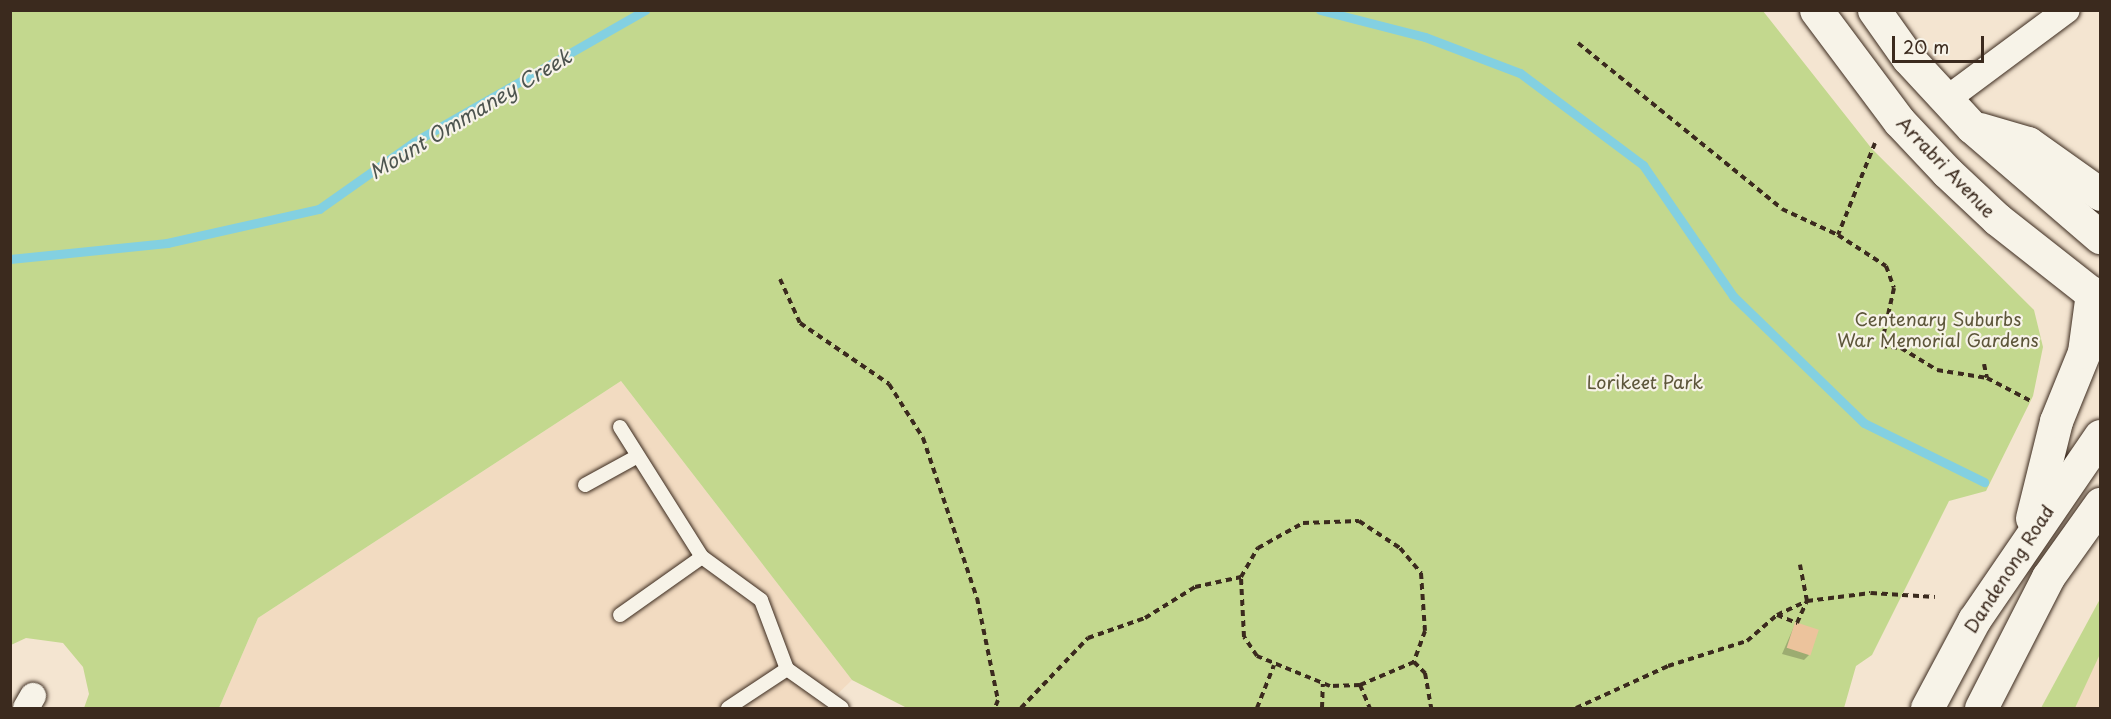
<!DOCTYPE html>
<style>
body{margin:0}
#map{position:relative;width:2111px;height:719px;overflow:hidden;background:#f4e5d1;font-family:"Playpen Sans",sans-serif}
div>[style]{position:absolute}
.built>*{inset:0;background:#f2dbc1}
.green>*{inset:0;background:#c3d88e}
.shadow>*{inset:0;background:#0003}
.stream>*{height:9px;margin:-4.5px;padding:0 4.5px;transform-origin:4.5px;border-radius:4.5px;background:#83d0e1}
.building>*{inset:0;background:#ecc39c;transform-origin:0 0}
.path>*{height:4px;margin-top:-2px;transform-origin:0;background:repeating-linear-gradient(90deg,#3b2a1e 0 6px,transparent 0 10.5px)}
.roads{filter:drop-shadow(0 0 2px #3b2a1e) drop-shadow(0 0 2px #3b2a1e)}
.lane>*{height:14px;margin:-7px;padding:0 7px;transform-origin:7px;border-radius:7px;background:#f7f3e8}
.street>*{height:26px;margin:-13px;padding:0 13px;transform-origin:13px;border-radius:13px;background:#f7f3e8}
.secondary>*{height:33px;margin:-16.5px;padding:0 16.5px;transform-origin:16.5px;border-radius:16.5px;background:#f7f3e8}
span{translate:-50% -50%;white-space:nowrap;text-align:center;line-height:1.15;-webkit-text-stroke:4.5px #f7f3e8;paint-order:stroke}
.street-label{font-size:18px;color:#3b2a1e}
.park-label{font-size:18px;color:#5d563a}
.water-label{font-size:20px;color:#4d544f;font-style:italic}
.frame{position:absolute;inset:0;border:12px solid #3b2a1e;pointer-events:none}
.scale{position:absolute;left:1892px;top:36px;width:92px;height:27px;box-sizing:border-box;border:3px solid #3b2a1e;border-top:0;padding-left:8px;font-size:18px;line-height:21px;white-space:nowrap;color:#3b2a1e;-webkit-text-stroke:4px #f7f3e8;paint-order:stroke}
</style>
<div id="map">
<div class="built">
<i style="clip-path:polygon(621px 381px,852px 680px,823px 708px,219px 708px,258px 618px)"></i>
<i style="clip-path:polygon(2100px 629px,2100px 708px,2053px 708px)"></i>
</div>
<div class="green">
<i style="clip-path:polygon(10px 11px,1763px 11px,1872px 149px,2034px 310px,2043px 347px,2033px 396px,1986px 491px,1949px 501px,1872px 655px,1856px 666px,1844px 708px,907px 708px,852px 680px,621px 381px,258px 618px,219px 708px,84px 708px,89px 694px,83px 667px,63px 643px,26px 638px,11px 645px)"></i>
<i style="clip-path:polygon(2100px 599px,2100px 654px,2075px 708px,2041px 708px)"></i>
</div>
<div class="shadow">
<i style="clip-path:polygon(1795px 624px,1810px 654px,1804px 660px,1782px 654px)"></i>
</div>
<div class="stream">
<i style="left:1320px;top:10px;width:108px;rotate:14.4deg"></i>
<i style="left:1425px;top:37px;width:102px;rotate:20.8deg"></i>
<i style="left:1520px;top:73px;width:154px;rotate:36.8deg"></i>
<i style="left:1643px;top:165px;width:159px;rotate:55.5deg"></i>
<i style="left:1733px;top:296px;width:182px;rotate:44.1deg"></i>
<i style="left:1864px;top:423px;width:134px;rotate:26.2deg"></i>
<i style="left:10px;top:259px;width:158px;rotate:-5.8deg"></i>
<i style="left:167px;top:243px;width:156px;rotate:-12.6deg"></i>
<i style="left:319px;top:209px;width:116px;rotate:-35.2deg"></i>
<i style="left:414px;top:142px;width:266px;rotate:-29.7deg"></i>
</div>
<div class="building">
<i style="left:1795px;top:622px;width:25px;height:27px;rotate:18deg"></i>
</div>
<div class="path">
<i style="left:1578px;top:43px;width:263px;rotate:39.1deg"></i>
<i style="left:1782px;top:209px;width:62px;rotate:24.9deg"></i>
<i style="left:1875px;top:143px;width:99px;rotate:111.9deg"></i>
<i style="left:1838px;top:235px;width:57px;rotate:32.9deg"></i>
<i style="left:1886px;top:266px;width:23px;rotate:70deg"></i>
<i style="left:1894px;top:288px;width:59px;rotate:102.6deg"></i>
<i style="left:1881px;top:346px;width:20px;rotate:6deg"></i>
<i style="left:1901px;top:348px;width:42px;rotate:31.4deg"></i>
<i style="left:1937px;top:370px;width:51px;rotate:9.1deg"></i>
<i style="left:1987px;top:378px;width:50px;rotate:27.6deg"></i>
<i style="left:780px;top:279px;width:48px;rotate:65.6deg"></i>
<i style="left:800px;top:323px;width:108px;rotate:34.4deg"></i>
<i style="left:889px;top:384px;width:64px;rotate:57.8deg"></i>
<i style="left:923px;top:438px;width:169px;rotate:71.4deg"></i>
<i style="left:977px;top:598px;width:104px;rotate:78.4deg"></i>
<i style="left:998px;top:700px;width:9px;rotate:111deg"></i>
<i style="left:1984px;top:364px;width:14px;rotate:78deg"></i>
<i style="left:1359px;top:521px;width:49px;rotate:33.4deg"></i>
<i style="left:1400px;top:548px;width:33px;rotate:50deg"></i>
<i style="left:1421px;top:573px;width:58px;rotate:86.1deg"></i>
<i style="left:1425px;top:631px;width:33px;rotate:110deg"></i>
<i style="left:1414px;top:662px;width:59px;rotate:156.9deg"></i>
<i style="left:1360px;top:685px;width:30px;rotate:178deg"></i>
<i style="left:1330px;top:686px;width:79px;rotate:-157.7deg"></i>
<i style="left:1257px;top:656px;width:23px;rotate:-124deg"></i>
<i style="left:1244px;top:637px;width:60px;rotate:-92.9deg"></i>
<i style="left:1241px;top:577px;width:34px;rotate:-60deg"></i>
<i style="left:1258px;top:548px;width:51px;rotate:-29.1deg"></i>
<i style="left:1303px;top:523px;width:56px;rotate:-2deg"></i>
<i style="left:1777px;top:615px;width:22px;rotate:22deg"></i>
<i style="left:1797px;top:623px;width:24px;rotate:-66deg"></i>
<i style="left:1807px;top:601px;width:37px;rotate:-101deg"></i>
<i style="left:1414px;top:662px;width:16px;rotate:45deg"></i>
<i style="left:1425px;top:673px;width:36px;rotate:80deg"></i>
<i style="left:1360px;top:685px;width:25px;rotate:67deg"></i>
<i style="left:1021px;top:708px;width:97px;rotate:-46.3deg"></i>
<i style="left:1088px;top:638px;width:60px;rotate:-19.3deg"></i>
<i style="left:1145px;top:618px;width:59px;rotate:-31.8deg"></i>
<i style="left:1195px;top:587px;width:47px;rotate:-12.3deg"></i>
<i style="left:1257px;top:708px;width:46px;rotate:-68.4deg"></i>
<i style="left:1322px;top:708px;width:24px;rotate:-88deg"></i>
<i style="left:1576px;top:708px;width:101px;rotate:-24.5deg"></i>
<i style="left:1668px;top:666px;width:83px;rotate:-17.6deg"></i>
<i style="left:1747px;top:641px;width:40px;rotate:-41deg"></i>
<i style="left:1777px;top:615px;width:33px;rotate:-25deg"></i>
<i style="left:1807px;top:601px;width:64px;rotate:-7.1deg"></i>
<i style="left:1871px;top:593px;width:64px;rotate:3.6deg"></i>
</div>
<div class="roads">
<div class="lane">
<i style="left:620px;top:427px;width:154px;rotate:57.8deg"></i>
<i style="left:585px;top:485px;width:60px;rotate:-28.7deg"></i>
<i style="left:620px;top:615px;width:100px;rotate:-35.3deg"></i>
<i style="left:702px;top:557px;width:73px;rotate:36.1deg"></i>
<i style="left:761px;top:600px;width:74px;rotate:69.4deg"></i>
<i style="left:728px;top:708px;width:71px;rotate:-33.5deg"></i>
<i style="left:787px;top:669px;width:67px;rotate:35.3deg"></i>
</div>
<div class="street">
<i style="left:1947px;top:99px;width:149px;rotate:-36.6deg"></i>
<i style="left:26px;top:708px;width:14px;rotate:-60deg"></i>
</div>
<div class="secondary">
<i style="left:1816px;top:10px;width:139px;rotate:53.2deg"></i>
<i style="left:1899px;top:121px;width:70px;rotate:46.7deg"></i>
<i style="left:1947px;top:172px;width:69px;rotate:43.2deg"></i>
<i style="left:1997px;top:219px;width:131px;rotate:38.2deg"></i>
<i style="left:1874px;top:10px;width:59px;rotate:54.7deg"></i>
<i style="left:1908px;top:58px;width:94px;rotate:47.2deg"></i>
<i style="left:1972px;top:127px;width:169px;rotate:40.7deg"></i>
<i style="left:1980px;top:129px;width:50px;rotate:16.3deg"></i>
<i style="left:2028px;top:143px;width:88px;rotate:35.3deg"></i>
<i style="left:2032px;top:518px;width:100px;rotate:-76.1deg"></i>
<i style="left:2056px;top:421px;width:74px;rotate:-67.9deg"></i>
<i style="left:2084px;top:352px;width:60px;rotate:-82.3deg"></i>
<i style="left:1927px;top:708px;width:100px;rotate:-61.9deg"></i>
<i style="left:1974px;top:620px;width:223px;rotate:-55.6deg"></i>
<i style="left:1981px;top:708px;width:147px;rotate:-62.9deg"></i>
<i style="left:2048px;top:577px;width:90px;rotate:-54.5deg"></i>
</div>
</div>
<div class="street-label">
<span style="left:1946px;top:167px;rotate:46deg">Arrabri Avenue</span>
<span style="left:2009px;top:569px;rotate:-57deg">Dandenong Road</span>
</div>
<div class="park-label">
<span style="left:1938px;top:330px">Centenary Suburbs<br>War Memorial Gardens</span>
<span style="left:1645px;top:382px">Lorikeet Park</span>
</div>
<div class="water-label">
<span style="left:470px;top:114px;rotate:-31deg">Mount Ommaney Creek</span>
</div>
<div class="frame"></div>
<div class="scale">20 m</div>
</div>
